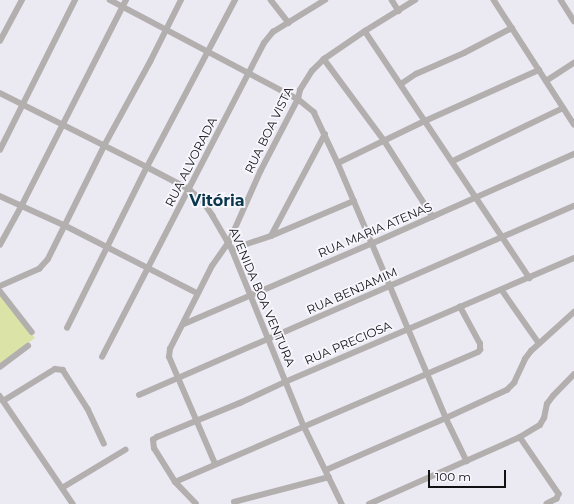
<!DOCTYPE html>
<meta charset="utf-8">
<style>
body{margin:0}
#map{position:relative;width:574px;height:504px;overflow:hidden;background:#ebe9f2;font-family:Montserrat,sans-serif}
div>[style]{position:absolute}
.green>*{inset:0;background:#dce3a6}
.minor>*{height:5.5px;margin:-2.75px;padding:0 2.75px;transform-origin:2.75px;border-radius:2.75px;background:#b3afaf}
span{translate:-50% -50%;white-space:nowrap;text-align:center;line-height:1.15;-webkit-text-stroke:3.5px #f8f7fe;paint-order:stroke}
.street-label{font-size:12px;color:#111113}
.district-label{font-size:16px;color:#08364b;font-weight:700}
.scale{position:absolute;left:428px;top:470px;width:78px;height:18px;box-sizing:border-box;border:2px solid #111113;border-top:0;padding-left:5px;font-size:12px;line-height:14px;white-space:nowrap;color:#111113;-webkit-text-stroke:3px #f8f7fe;paint-order:stroke}
</style>
<div id="map">
<div class="green">
<i style="clip-path:polygon(0 292px,35px 338px,0 363px)"></i>
</div>
<div class="minor">
<i style="left:110px;top:0;width:212px;rotate:27.8deg"></i>
<i style="left:298px;top:99px;width:21px;rotate:39deg"></i>
<i style="left:314px;top:112px;width:56px;rotate:64.8deg"></i>
<i style="left:338px;top:163px;width:277px;rotate:67deg"></i>
<i style="left:446px;top:418px;width:48px;rotate:64deg"></i>
<i style="left:271px;top:0;width:29px;rotate:52deg"></i>
<i style="left:392px;top:0;width:13px;rotate:58deg"></i>
<i style="left:494px;top:0;width:148px;rotate:57.2deg"></i>
<i style="left:561px;top:0;width:25px;rotate:58deg"></i>
<i style="left:365px;top:31px;width:297px;rotate:56.3deg"></i>
<i style="left:0;top:41px;width:47px;rotate:-61.8deg"></i>
<i style="left:324px;top:59px;width:101px;rotate:53.5deg"></i>
<i style="left:384px;top:140px;width:91px;rotate:57.5deg"></i>
<i style="left:546px;top:81px;width:33px;rotate:-33deg"></i>
<i style="left:401px;top:84px;width:18px;rotate:-34deg"></i>
<i style="left:416px;top:74px;width:52px;rotate:-23.6deg"></i>
<i style="left:464px;top:53px;width:54px;rotate:-27.5deg"></i>
<i style="left:0;top:93px;width:165px;rotate:26.7deg"></i>
<i style="left:147px;top:167px;width:47px;rotate:27.6deg"></i>
<i style="left:189px;top:189px;width:18px;rotate:41deg"></i>
<i style="left:203px;top:201px;width:18px;rotate:56deg"></i>
<i style="left:213px;top:216px;width:38px;rotate:60deg"></i>
<i style="left:232px;top:249px;width:191px;rotate:67.9deg"></i>
<i style="left:304px;top:426px;width:87px;rotate:64deg"></i>
<i style="left:0;top:150px;width:168px;rotate:-63.4deg"></i>
<i style="left:453px;top:161px;width:122px;rotate:-25.7deg"></i>
<i style="left:338px;top:163px;width:97px;rotate:-25.8deg"></i>
<i style="left:425px;top:121px;width:125px;rotate:-24.1deg"></i>
<i style="left:0;top:196px;width:72px;rotate:24.4deg"></i>
<i style="left:66px;top:226px;width:147px;rotate:27.1deg"></i>
<i style="left:271px;top:236px;width:115px;rotate:-62.1deg"></i>
<i style="left:0;top:245px;width:46px;rotate:-61.2deg"></i>
<i style="left:22px;top:205px;width:230px;rotate:-63.1deg"></i>
<i style="left:232px;top:249px;width:41px;rotate:-18.4deg"></i>
<i style="left:271px;top:236px;width:90px;rotate:-22.9deg"></i>
<i style="left:0;top:286px;width:43px;rotate:-23.6deg"></i>
<i style="left:39px;top:269px;width:13px;rotate:-48deg"></i>
<i style="left:48px;top:259px;width:126px;rotate:-63.6deg"></i>
<i style="left:104px;top:146px;width:96px;rotate:-61.3deg"></i>
<i style="left:150px;top:62px;width:69px;rotate:-63.4deg"></i>
<i style="left:502px;top:290px;width:65px;rotate:55.1deg"></i>
<i style="left:0;top:291px;width:52px;rotate:52deg"></i>
<i style="left:184px;top:324px;width:203px;rotate:-23.2deg"></i>
<i style="left:371px;top:244px;width:222px;rotate:-23.9deg"></i>
<i style="left:67px;top:328px;width:180px;rotate:-63.6deg"></i>
<i style="left:147px;top:167px;width:189px;rotate:-62.2deg"></i>
<i style="left:102px;top:357px;width:353px;rotate:-62.7deg"></i>
<i style="left:264px;top:43px;width:14px;rotate:-51deg"></i>
<i style="left:273px;top:32px;width:61px;rotate:-31.6deg"></i>
<i style="left:0;top:367px;width:35px;rotate:-37deg"></i>
<i style="left:139px;top:395px;width:474px;rotate:-23.5deg"></i>
<i style="left:0;top:396px;width:130px;rotate:55.9deg"></i>
<i style="left:3px;top:401px;width:61px;rotate:-31.6deg"></i>
<i style="left:55px;top:369px;width:8px;rotate:7deg"></i>
<i style="left:63px;top:370px;width:46px;rotate:57.3deg"></i>
<i style="left:88px;top:409px;width:38px;rotate:65deg"></i>
<i style="left:520px;top:437px;width:69px;rotate:55.6deg"></i>
<i style="left:559px;top:494px;width:5px;rotate:112deg"></i>
<i style="left:557px;top:499px;width:11px;rotate:153deg"></i>
<i style="left:215px;top:464px;width:116px;rotate:-113.3deg"></i>
<i style="left:169px;top:357px;width:8px;rotate:-83deg"></i>
<i style="left:170px;top:349px;width:93px;rotate:-63.2deg"></i>
<i style="left:212px;top:266px;width:29px;rotate:-55deg"></i>
<i style="left:229px;top:242px;width:77px;rotate:-66.1deg"></i>
<i style="left:260px;top:172px;width:82px;rotate:-62.5deg"></i>
<i style="left:298px;top:99px;width:9px;rotate:-77deg"></i>
<i style="left:300px;top:90px;width:22px;rotate:-58deg"></i>
<i style="left:312px;top:71px;width:17px;rotate:-45deg"></i>
<i style="left:324px;top:59px;width:50px;rotate:-34.3deg"></i>
<i style="left:365px;top:31px;width:59px;rotate:-31.8deg"></i>
<i style="left:326px;top:470px;width:131px;rotate:-23.4deg"></i>
<i style="left:446px;top:418px;width:67px;rotate:-24.7deg"></i>
<i style="left:507px;top:390px;width:10px;rotate:-45deg"></i>
<i style="left:514px;top:383px;width:26px;rotate:-65deg"></i>
<i style="left:525px;top:359px;width:10px;rotate:-53deg"></i>
<i style="left:531px;top:351px;width:58px;rotate:-42.2deg"></i>
<i style="left:175px;top:482px;width:330px;rotate:-23.2deg"></i>
<i style="left:478px;top:352px;width:3px;rotate:-45deg"></i>
<i style="left:480px;top:350px;width:6px;rotate:-90deg"></i>
<i style="left:480px;top:344px;width:42px;rotate:-118.4deg"></i>
<i style="left:62px;top:488px;width:74px;rotate:-31.1deg"></i>
<i style="left:234px;top:502px;width:98px;rotate:-14.7deg"></i>
<i style="left:196px;top:504px;width:30px;rotate:-134deg"></i>
<i style="left:175px;top:482px;width:39px;rotate:-122deg"></i>
<i style="left:154px;top:449px;width:9px;rotate:-96deg"></i>
<i style="left:153px;top:440px;width:5px;rotate:-37deg"></i>
<i style="left:157px;top:437px;width:90px;rotate:-22.3deg"></i>
<i style="left:240px;top:403px;width:50px;rotate:-25deg"></i>
<i style="left:285px;top:382px;width:314px;rotate:-23.2deg"></i>
<i style="left:369px;top:504px;width:165px;rotate:-23.9deg"></i>
<i style="left:520px;top:437px;width:23px;rotate:-31deg"></i>
<i style="left:540px;top:425px;width:8px;rotate:-60deg"></i>
<i style="left:544px;top:418px;width:14px;rotate:-78deg"></i>
<i style="left:547px;top:404px;width:10px;rotate:-53deg"></i>
<i style="left:553px;top:396px;width:30px;rotate:-46deg"></i>
</div>
<div class="street-label">
<span style="left:269px;top:130px;rotate:-64deg">RUA BOA VISTA</span>
<span style="left:191px;top:162px;rotate:-63deg">RUA ALVORADA</span>
<span style="left:375px;top:230px;rotate:-23deg">RUA MARIA ATENAS</span>
<span style="left:352px;top:291px;rotate:-24deg">RUA BENJAMIM</span>
<span style="left:262px;top:297px;rotate:67deg">AVENIDA BOA VENTURA</span>
<span style="left:348px;top:343px;rotate:-23deg">RUA PRECIOSA</span>
</div>
<div class="district-label">
<span style="left:217px;top:201px">Vitória</span>
</div>
<div class="scale">100 m</div>
</div>
